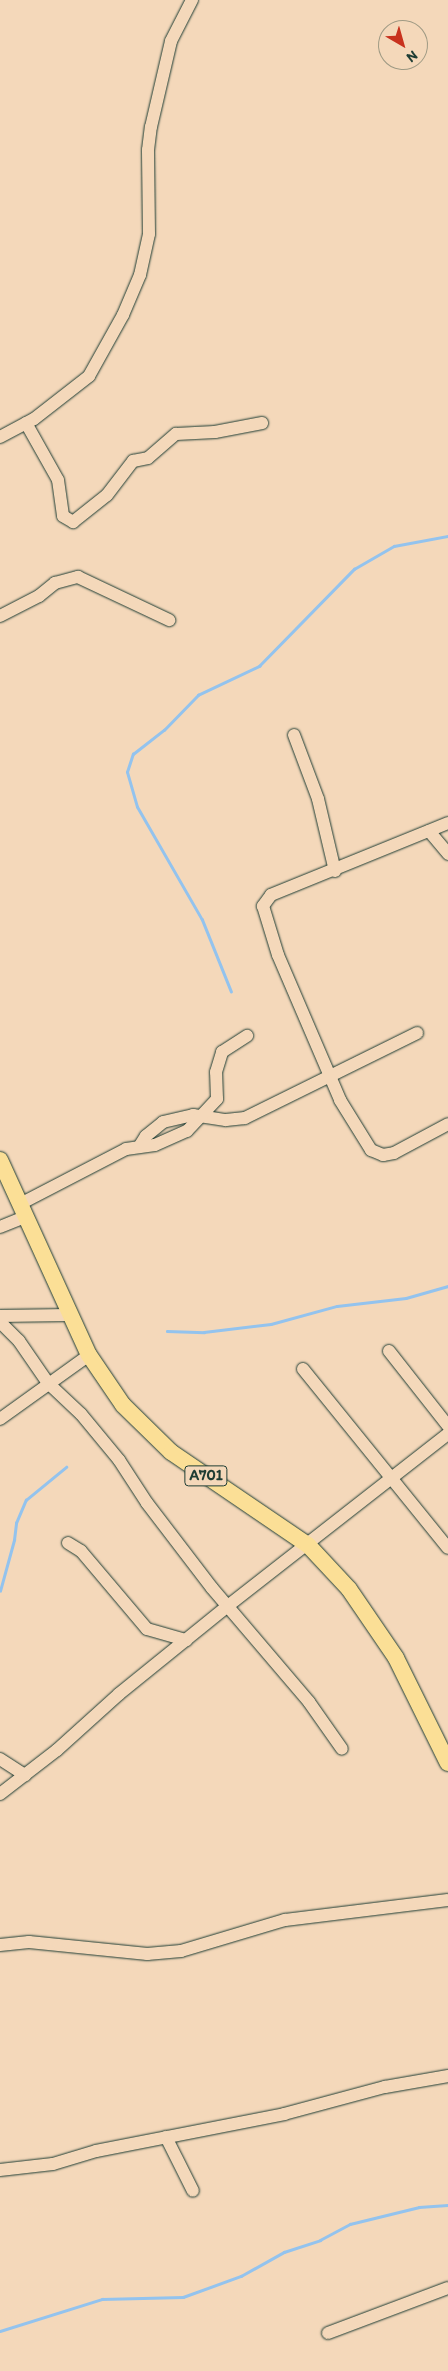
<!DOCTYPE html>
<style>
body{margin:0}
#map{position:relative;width:448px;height:2371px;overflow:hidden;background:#f4d8ba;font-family:Itim,sans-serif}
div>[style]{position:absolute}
.stream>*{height:2.5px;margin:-1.25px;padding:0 1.25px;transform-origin:1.25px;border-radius:1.25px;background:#93c3ee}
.roads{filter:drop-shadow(0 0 1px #1f3d34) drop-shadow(0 0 1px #1f3d34)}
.minor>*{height:12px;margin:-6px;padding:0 6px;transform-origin:6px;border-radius:6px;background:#f4d8ba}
.major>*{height:16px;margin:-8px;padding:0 8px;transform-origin:8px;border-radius:8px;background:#fbdf96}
span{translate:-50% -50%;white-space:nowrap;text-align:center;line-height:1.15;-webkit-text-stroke:4px #f4d8ba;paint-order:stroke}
.shield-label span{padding:1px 4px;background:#f4d8ba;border:1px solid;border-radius:4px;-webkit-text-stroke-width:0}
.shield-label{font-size:15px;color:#1f3d34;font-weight:700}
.north{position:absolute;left:378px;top:20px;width:50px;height:50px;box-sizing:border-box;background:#f4d8ba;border:1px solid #9f9a84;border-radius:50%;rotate:142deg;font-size:14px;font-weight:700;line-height:20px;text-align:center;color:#1f3d34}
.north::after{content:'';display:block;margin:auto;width:18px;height:22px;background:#c8321e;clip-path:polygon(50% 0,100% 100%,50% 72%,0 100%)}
</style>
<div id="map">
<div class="stream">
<i style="left:231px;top:992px;width:78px;rotate:-111.9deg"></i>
<i style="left:202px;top:920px;width:130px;rotate:-119.9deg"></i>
<i style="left:137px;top:807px;width:36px;rotate:-106deg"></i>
<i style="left:127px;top:772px;width:19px;rotate:-72deg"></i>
<i style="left:133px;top:754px;width:39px;rotate:-38deg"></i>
<i style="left:164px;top:730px;width:49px;rotate:-45.8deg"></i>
<i style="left:198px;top:695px;width:68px;rotate:-25.4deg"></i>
<i style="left:259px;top:666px;width:136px;rotate:-45.6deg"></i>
<i style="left:354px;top:569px;width:46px;rotate:-29.9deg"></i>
<i style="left:394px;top:546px;width:55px;rotate:-10.5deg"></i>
<i style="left:167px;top:1331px;width:37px;rotate:2deg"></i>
<i style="left:204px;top:1332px;width:67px;rotate:-6.8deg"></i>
<i style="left:271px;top:1324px;width:68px;rotate:-15.3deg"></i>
<i style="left:337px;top:1306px;width:69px;rotate:-6.6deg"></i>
<i style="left:406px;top:1298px;width:44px;rotate:-15.9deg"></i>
<i style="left:0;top:1591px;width:53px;rotate:-74.6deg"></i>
<i style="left:14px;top:1540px;width:17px;rotate:-83deg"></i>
<i style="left:16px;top:1523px;width:25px;rotate:-67deg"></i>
<i style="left:26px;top:1500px;width:52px;rotate:-39.5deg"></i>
<i style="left:0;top:2331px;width:107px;rotate:-17.4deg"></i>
<i style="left:102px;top:2299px;width:81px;rotate:-1.4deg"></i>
<i style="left:183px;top:2297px;width:62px;rotate:-19.9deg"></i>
<i style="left:241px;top:2276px;width:49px;rotate:-29.2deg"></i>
<i style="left:284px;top:2252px;width:38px;rotate:-18deg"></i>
<i style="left:320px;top:2240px;width:34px;rotate:-28deg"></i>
<i style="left:350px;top:2224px;width:71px;rotate:-13.8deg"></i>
<i style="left:419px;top:2207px;width:29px;rotate:-4deg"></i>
</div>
<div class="roads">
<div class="minor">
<i style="left:26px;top:423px;width:65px;rotate:60.7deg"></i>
<i style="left:58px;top:480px;width:36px;rotate:82deg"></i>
<i style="left:63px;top:516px;width:12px;rotate:31deg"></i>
<i style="left:73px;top:522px;width:43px;rotate:-38.5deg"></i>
<i style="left:107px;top:495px;width:43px;rotate:-52.6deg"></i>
<i style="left:133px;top:461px;width:15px;rotate:-11deg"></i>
<i style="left:148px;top:458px;width:37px;rotate:-41deg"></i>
<i style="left:176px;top:434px;width:39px;rotate:-3deg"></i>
<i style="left:215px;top:432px;width:48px;rotate:-10.8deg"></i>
<i style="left:0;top:437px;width:38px;rotate:-28deg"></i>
<i style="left:34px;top:419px;width:70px;rotate:-38deg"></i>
<i style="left:89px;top:376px;width:70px;rotate:-60.9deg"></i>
<i style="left:123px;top:315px;width:43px;rotate:-67deg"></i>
<i style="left:140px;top:275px;width:42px;rotate:-77.6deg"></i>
<i style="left:149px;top:234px;width:84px;rotate:-90.7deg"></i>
<i style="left:148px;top:150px;width:23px;rotate:-83deg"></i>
<i style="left:151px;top:127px;width:88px;rotate:-76.9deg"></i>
<i style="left:171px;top:41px;width:46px;rotate:-62.9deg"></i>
<i style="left:0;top:616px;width:44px;rotate:-27.1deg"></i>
<i style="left:39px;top:596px;width:21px;rotate:-39deg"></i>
<i style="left:55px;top:583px;width:24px;rotate:-15deg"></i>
<i style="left:78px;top:577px;width:101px;rotate:25.3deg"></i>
<i style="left:294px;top:735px;width:68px;rotate:69.4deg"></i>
<i style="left:318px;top:799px;width:74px;rotate:76.7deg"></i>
<i style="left:448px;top:823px;width:191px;rotate:157.9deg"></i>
<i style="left:271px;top:895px;width:14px;rotate:126deg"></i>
<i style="left:263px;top:906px;width:51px;rotate:73deg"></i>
<i style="left:278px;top:955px;width:158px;rotate:66.8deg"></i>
<i style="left:340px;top:1100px;width:59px;rotate:58.2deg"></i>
<i style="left:371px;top:1150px;width:13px;rotate:23deg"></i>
<i style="left:383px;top:1155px;width:11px;rotate:-10deg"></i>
<i style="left:394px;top:1153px;width:61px;rotate:-28.2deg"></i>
<i style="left:429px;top:831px;width:30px;rotate:50deg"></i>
<i style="left:139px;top:1147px;width:13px;rotate:-58deg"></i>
<i style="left:146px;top:1136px;width:22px;rotate:-39deg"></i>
<i style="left:163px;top:1122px;width:31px;rotate:-13deg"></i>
<i style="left:193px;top:1115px;width:33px;rotate:9deg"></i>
<i style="left:226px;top:1120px;width:19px;rotate:-6deg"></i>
<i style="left:245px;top:1118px;width:192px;rotate:-26.3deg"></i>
<i style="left:20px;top:1204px;width:119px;rotate:-27.4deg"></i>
<i style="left:126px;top:1149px;width:29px;rotate:-8deg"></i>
<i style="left:155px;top:1145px;width:35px;rotate:-24deg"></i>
<i style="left:187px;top:1131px;width:44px;rotate:-46.8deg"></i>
<i style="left:217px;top:1099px;width:27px;rotate:-92deg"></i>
<i style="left:216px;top:1072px;width:21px;rotate:-73deg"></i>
<i style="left:222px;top:1052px;width:30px;rotate:-33deg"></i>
<i style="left:0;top:1227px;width:29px;rotate:-22deg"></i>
<i style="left:0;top:1316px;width:68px;rotate:-0.8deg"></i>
<i style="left:0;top:1322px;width:27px;rotate:45deg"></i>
<i style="left:19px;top:1341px;width:51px;rotate:55.4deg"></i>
<i style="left:48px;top:1383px;width:45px;rotate:43.2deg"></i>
<i style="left:81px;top:1414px;width:60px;rotate:50.4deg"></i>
<i style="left:119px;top:1460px;width:51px;rotate:56.9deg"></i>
<i style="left:147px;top:1503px;width:107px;rotate:52.6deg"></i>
<i style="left:212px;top:1588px;width:150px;rotate:49.6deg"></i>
<i style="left:309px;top:1702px;width:57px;rotate:54.9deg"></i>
<i style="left:389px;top:1351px;width:95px;rotate:51.8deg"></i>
<i style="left:303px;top:1369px;width:230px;rotate:51deg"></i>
<i style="left:0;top:1419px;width:110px;rotate:-35.7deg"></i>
<i style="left:68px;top:1543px;width:15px;rotate:32deg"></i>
<i style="left:81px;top:1551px;width:102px;rotate:49.8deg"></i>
<i style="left:147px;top:1629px;width:41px;rotate:15.8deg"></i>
<i style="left:0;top:1759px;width:30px;rotate:33deg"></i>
<i style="left:0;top:1794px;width:72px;rotate:-37.7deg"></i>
<i style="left:57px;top:1750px;width:84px;rotate:-42.1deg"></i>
<i style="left:119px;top:1694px;width:141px;rotate:-39deg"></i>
<i style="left:229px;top:1605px;width:278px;rotate:-38deg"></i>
<i style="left:0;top:1945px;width:29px;rotate:-6deg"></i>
<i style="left:29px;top:1942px;width:119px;rotate:5.8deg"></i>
<i style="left:147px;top:1954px;width:34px;rotate:-5deg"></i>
<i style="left:181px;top:1951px;width:109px;rotate:-16.6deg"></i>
<i style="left:285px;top:1920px;width:164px;rotate:-7deg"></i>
<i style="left:166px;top:2137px;width:60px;rotate:63.4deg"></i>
<i style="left:0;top:2170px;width:53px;rotate:-6.5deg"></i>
<i style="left:53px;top:2164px;width:45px;rotate:-16.8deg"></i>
<i style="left:96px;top:2151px;width:192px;rotate:-11.1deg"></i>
<i style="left:284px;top:2114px;width:105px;rotate:-15deg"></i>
<i style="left:385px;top:2087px;width:64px;rotate:-9.9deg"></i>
<i style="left:328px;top:2333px;width:128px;rotate:-20.6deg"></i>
</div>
<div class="major">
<i style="left:0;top:1160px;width:214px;rotate:65.5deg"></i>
<i style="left:89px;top:1355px;width:60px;rotate:55.8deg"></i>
<i style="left:123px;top:1405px;width:67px;rotate:44.4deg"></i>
<i style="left:171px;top:1452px;width:166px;rotate:34.2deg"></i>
<i style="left:308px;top:1545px;width:60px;rotate:47deg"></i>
<i style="left:349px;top:1589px;width:83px;rotate:55.7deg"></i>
<i style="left:396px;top:1658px;width:117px;rotate:63.7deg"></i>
</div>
</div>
<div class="shield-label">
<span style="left:206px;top:1476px">A701</span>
</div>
<div class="north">N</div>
</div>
